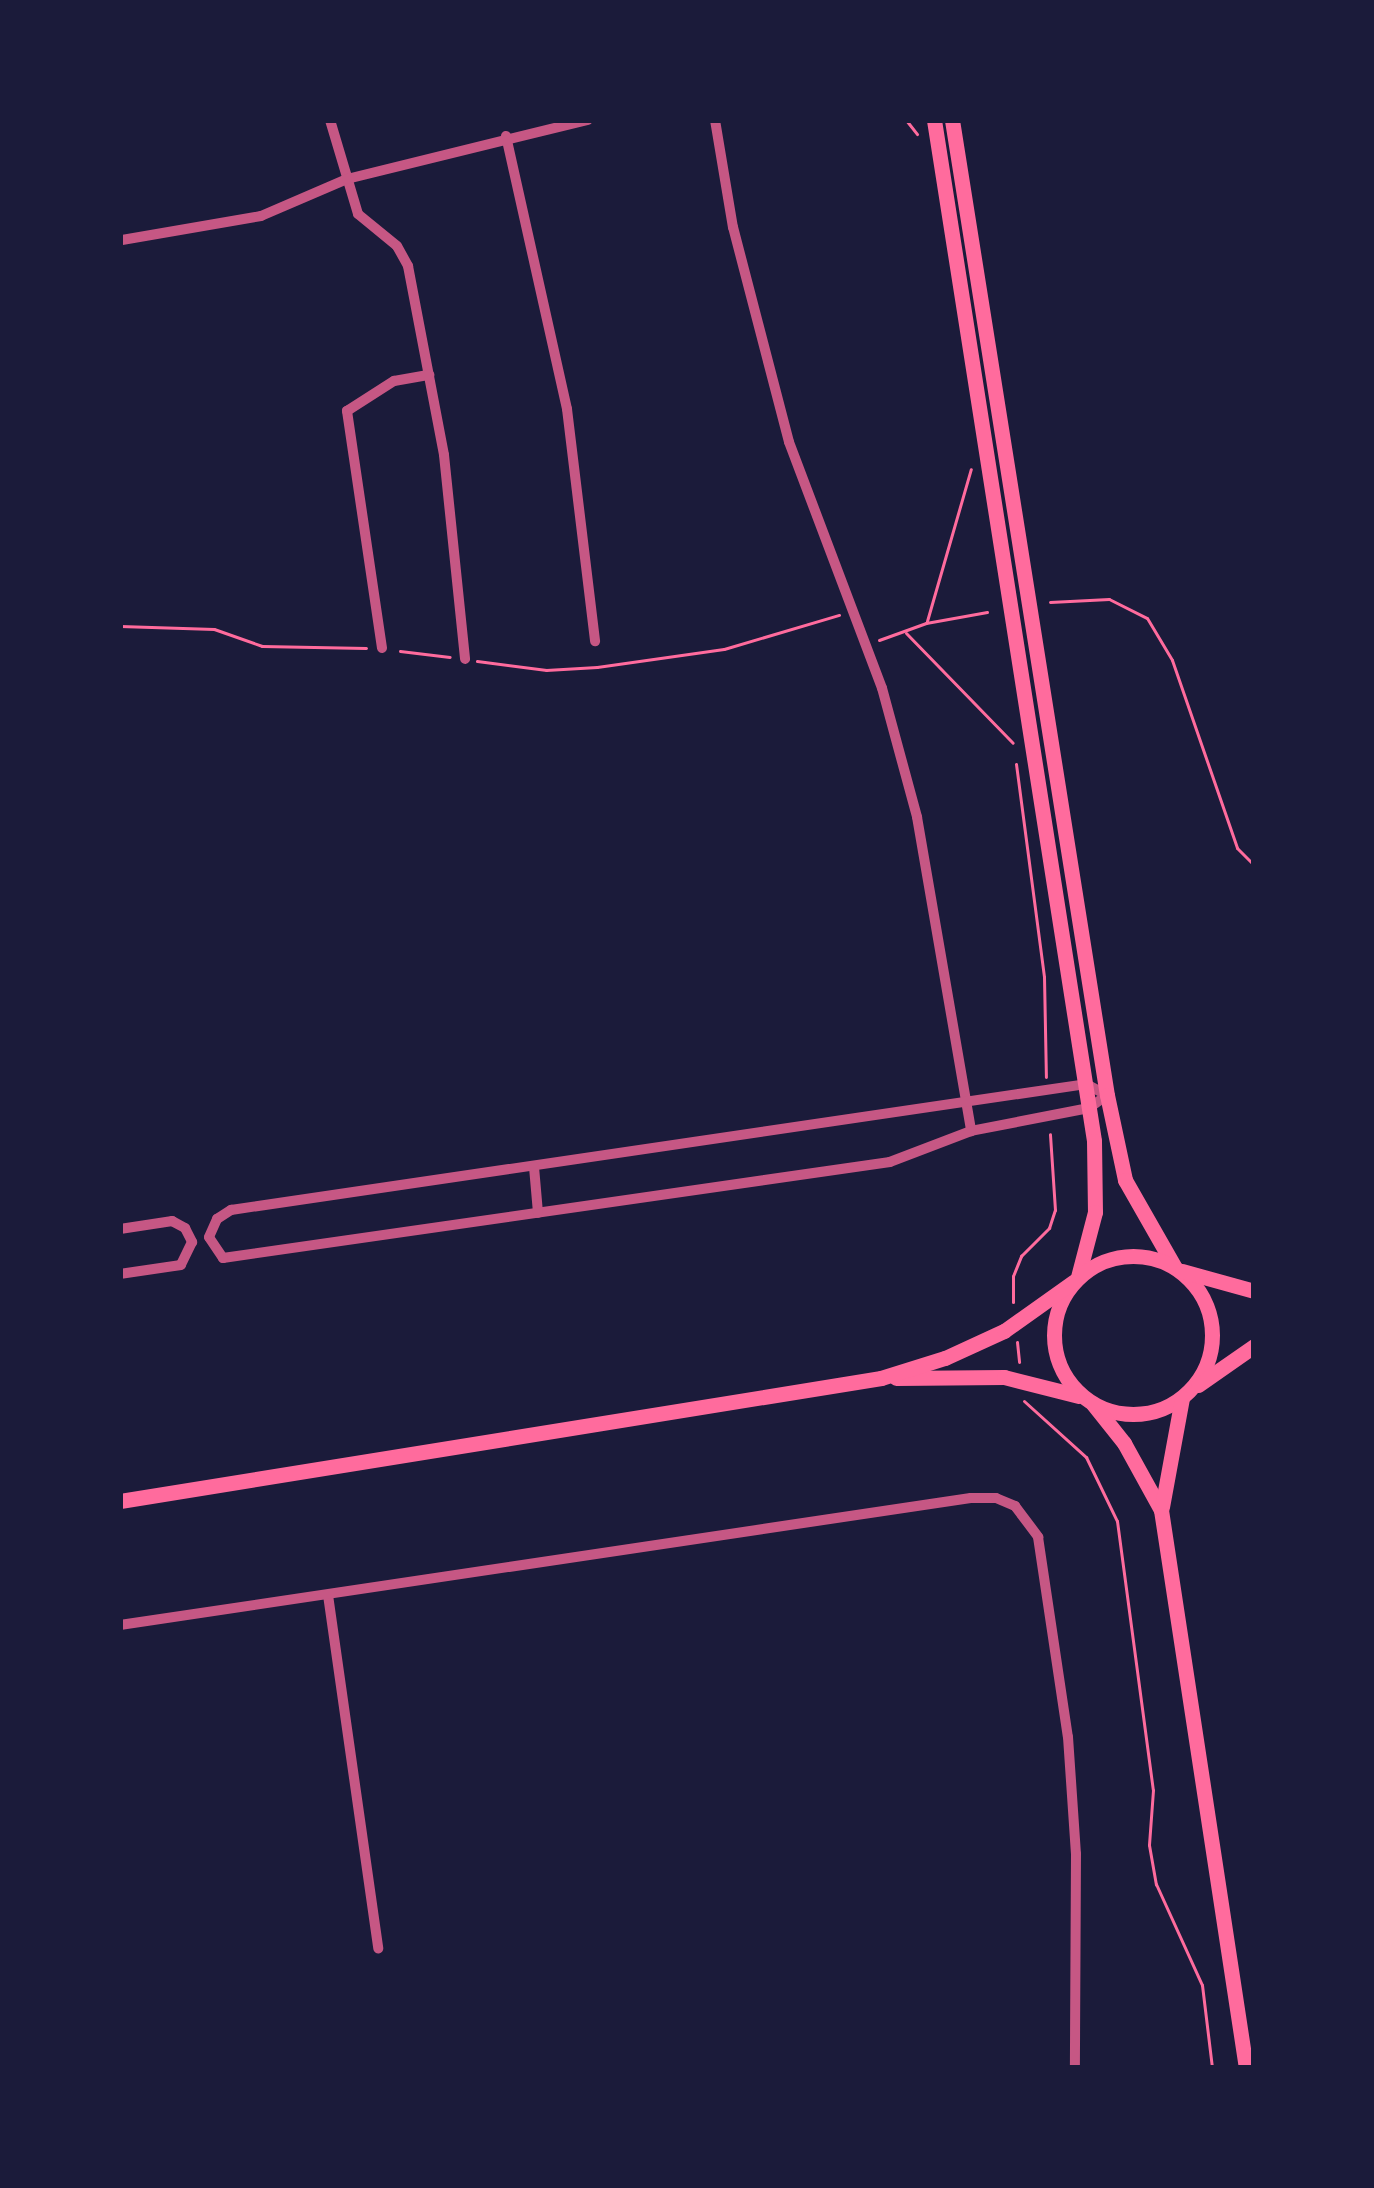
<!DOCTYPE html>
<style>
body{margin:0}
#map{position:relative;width:1374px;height:2188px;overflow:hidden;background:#1b1b3a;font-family:"PT Sans",sans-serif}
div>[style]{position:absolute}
.path>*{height:3px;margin:-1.5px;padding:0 1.5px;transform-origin:1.5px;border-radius:1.5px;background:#ff6b9d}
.minor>*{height:10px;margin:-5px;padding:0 5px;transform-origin:5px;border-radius:5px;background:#c65784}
.secondary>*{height:15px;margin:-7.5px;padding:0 7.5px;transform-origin:7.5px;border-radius:7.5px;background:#ff6b9d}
.secondary>.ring{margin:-7.5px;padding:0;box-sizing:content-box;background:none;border:15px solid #ff6b9d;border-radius:50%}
span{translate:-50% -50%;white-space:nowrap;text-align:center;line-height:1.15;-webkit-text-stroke:10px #1b1b3a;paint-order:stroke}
.frame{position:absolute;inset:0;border:123px solid #1b1b3a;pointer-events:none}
</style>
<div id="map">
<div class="path">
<i style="left:906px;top:120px;width:18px;rotate:52deg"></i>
<i style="left:1050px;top:602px;width:59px;rotate:-2.9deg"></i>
<i style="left:1109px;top:599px;width:42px;rotate:26.6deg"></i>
<i style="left:1147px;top:618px;width:49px;rotate:59.2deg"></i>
<i style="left:1172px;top:660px;width:199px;rotate:70.9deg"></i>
<i style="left:1237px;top:848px;width:24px;rotate:45deg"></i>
<i style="left:927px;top:621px;width:158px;rotate:-73.9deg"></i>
<i style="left:120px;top:626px;width:94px;rotate:1.8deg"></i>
<i style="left:214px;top:629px;width:51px;rotate:19.5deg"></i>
<i style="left:262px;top:646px;width:104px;rotate:1.1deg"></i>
<i style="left:906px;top:633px;width:153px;rotate:45.8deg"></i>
<i style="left:879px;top:640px;width:50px;rotate:-19.9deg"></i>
<i style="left:926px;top:623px;width:62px;rotate:-10.2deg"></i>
<i style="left:400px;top:651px;width:50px;rotate:6.8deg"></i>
<i style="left:477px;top:661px;width:70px;rotate:7.4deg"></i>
<i style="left:546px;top:670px;width:51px;rotate:-3.4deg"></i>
<i style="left:597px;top:667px;width:128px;rotate:-8.1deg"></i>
<i style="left:724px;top:649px;width:120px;rotate:-16.5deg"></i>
<i style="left:1016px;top:764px;width:215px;rotate:82.5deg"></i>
<i style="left:1044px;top:977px;width:100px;rotate:88.9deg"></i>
<i style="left:1013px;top:1302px;width:26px;rotate:-90deg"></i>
<i style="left:1013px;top:1276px;width:22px;rotate:-68deg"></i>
<i style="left:1021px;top:1256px;width:40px;rotate:-45deg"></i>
<i style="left:1049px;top:1228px;width:19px;rotate:-72deg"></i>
<i style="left:1055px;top:1210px;width:76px;rotate:-93.8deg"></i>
<i style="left:1017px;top:1342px;width:20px;rotate:84deg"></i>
<i style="left:1024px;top:1401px;width:84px;rotate:42.1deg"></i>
<i style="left:1086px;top:1457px;width:71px;rotate:64.2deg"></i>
<i style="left:1117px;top:1521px;width:271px;rotate:82.4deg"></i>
<i style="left:1153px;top:1790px;width:55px;rotate:94.2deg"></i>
<i style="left:1149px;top:1845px;width:40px;rotate:80deg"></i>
<i style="left:1156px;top:1884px;width:111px;rotate:65.5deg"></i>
<i style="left:1202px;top:1985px;width:84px;rotate:83.1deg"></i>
</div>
<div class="minor">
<i style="left:330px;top:120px;width:98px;rotate:73.4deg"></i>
<i style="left:358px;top:214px;width:50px;rotate:39.4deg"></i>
<i style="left:397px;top:246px;width:23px;rotate:61deg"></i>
<i style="left:408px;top:266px;width:192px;rotate:79.2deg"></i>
<i style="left:444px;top:455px;width:205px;rotate:84.1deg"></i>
<i style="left:715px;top:120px;width:109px;rotate:80.5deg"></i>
<i style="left:733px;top:227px;width:222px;rotate:75.4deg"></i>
<i style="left:789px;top:442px;width:263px;rotate:69.3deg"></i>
<i style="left:882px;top:688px;width:134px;rotate:74.8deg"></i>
<i style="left:917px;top:817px;width:319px;rotate:80.2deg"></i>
<i style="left:506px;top:136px;width:280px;rotate:77.4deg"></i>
<i style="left:567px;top:409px;width:234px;rotate:83.1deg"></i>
<i style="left:122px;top:240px;width:141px;rotate:-9.8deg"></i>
<i style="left:261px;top:216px;width:94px;rotate:-23.3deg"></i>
<i style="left:347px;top:179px;width:248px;rotate:-13.8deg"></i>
<i style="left:382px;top:648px;width:240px;rotate:-98.4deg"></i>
<i style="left:347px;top:411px;width:56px;rotate:-32.6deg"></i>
<i style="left:394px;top:381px;width:36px;rotate:-10deg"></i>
<i style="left:1086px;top:1084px;width:24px;rotate:28deg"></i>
<i style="left:1107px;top:1095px;width:22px;rotate:144deg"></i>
<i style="left:1089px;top:1108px;width:120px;rotate:169deg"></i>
<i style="left:971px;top:1131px;width:87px;rotate:159.1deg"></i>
<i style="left:890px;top:1162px;width:674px;rotate:171.81deg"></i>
<i style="left:223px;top:1258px;width:25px;rotate:-124deg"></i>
<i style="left:209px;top:1237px;width:20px;rotate:-66deg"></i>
<i style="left:217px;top:1219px;width:17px;rotate:-33deg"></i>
<i style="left:231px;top:1210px;width:864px;rotate:-8.38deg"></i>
<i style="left:534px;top:1167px;width:46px;rotate:85deg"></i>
<i style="left:120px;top:1229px;width:53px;rotate:-8.7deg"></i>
<i style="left:172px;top:1221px;width:15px;rotate:28deg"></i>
<i style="left:185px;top:1228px;width:16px;rotate:63deg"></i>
<i style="left:192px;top:1242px;width:25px;rotate:116deg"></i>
<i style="left:181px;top:1265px;width:62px;rotate:171.6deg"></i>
<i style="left:328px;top:1595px;width:357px;rotate:81.9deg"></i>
<i style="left:120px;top:1625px;width:860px;rotate:-8.49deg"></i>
<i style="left:971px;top:1498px;width:25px"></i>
<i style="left:996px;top:1498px;width:21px;rotate:23deg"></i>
<i style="left:1015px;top:1506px;width:39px;rotate:53deg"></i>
<i style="left:1038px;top:1537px;width:202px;rotate:81.5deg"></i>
<i style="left:1068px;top:1737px;width:117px;rotate:86.1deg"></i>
<i style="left:1076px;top:1854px;width:214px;rotate:90.3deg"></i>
</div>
<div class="secondary">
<i style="left:934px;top:120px;width:1033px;rotate:81.09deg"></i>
<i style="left:1094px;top:1141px;width:71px;rotate:89.2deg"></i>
<i style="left:1095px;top:1212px;width:67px;rotate:104.7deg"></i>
<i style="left:952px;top:120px;width:987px;rotate:80.97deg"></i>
<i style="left:1107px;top:1095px;width:87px;rotate:78deg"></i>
<i style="left:1125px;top:1180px;width:99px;rotate:60.3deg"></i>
<i class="ring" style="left:1054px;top:1256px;width:143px;height:143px"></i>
<i style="left:1182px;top:1271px;width:75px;rotate:15.5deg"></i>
<i style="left:896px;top:1378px;width:108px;rotate:-0.5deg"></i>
<i style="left:1004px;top:1377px;width:77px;rotate:14.2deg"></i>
<i style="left:1198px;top:1385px;width:68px;rotate:-34.9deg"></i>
<i style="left:1093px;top:1404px;width:50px;rotate:51.5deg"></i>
<i style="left:1124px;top:1443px;width:77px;rotate:61.1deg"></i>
<i style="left:1161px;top:1510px;width:564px;rotate:81.34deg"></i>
<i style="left:120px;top:1501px;width:771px;rotate:-9.18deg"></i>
<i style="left:881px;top:1378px;width:67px;rotate:-17.4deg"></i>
<i style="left:945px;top:1358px;width:65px;rotate:-24.6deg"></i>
<i style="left:1004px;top:1331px;width:85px;rotate:-35.4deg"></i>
<i style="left:1162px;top:1507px;width:111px;rotate:-79.6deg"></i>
</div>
<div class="frame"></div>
</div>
